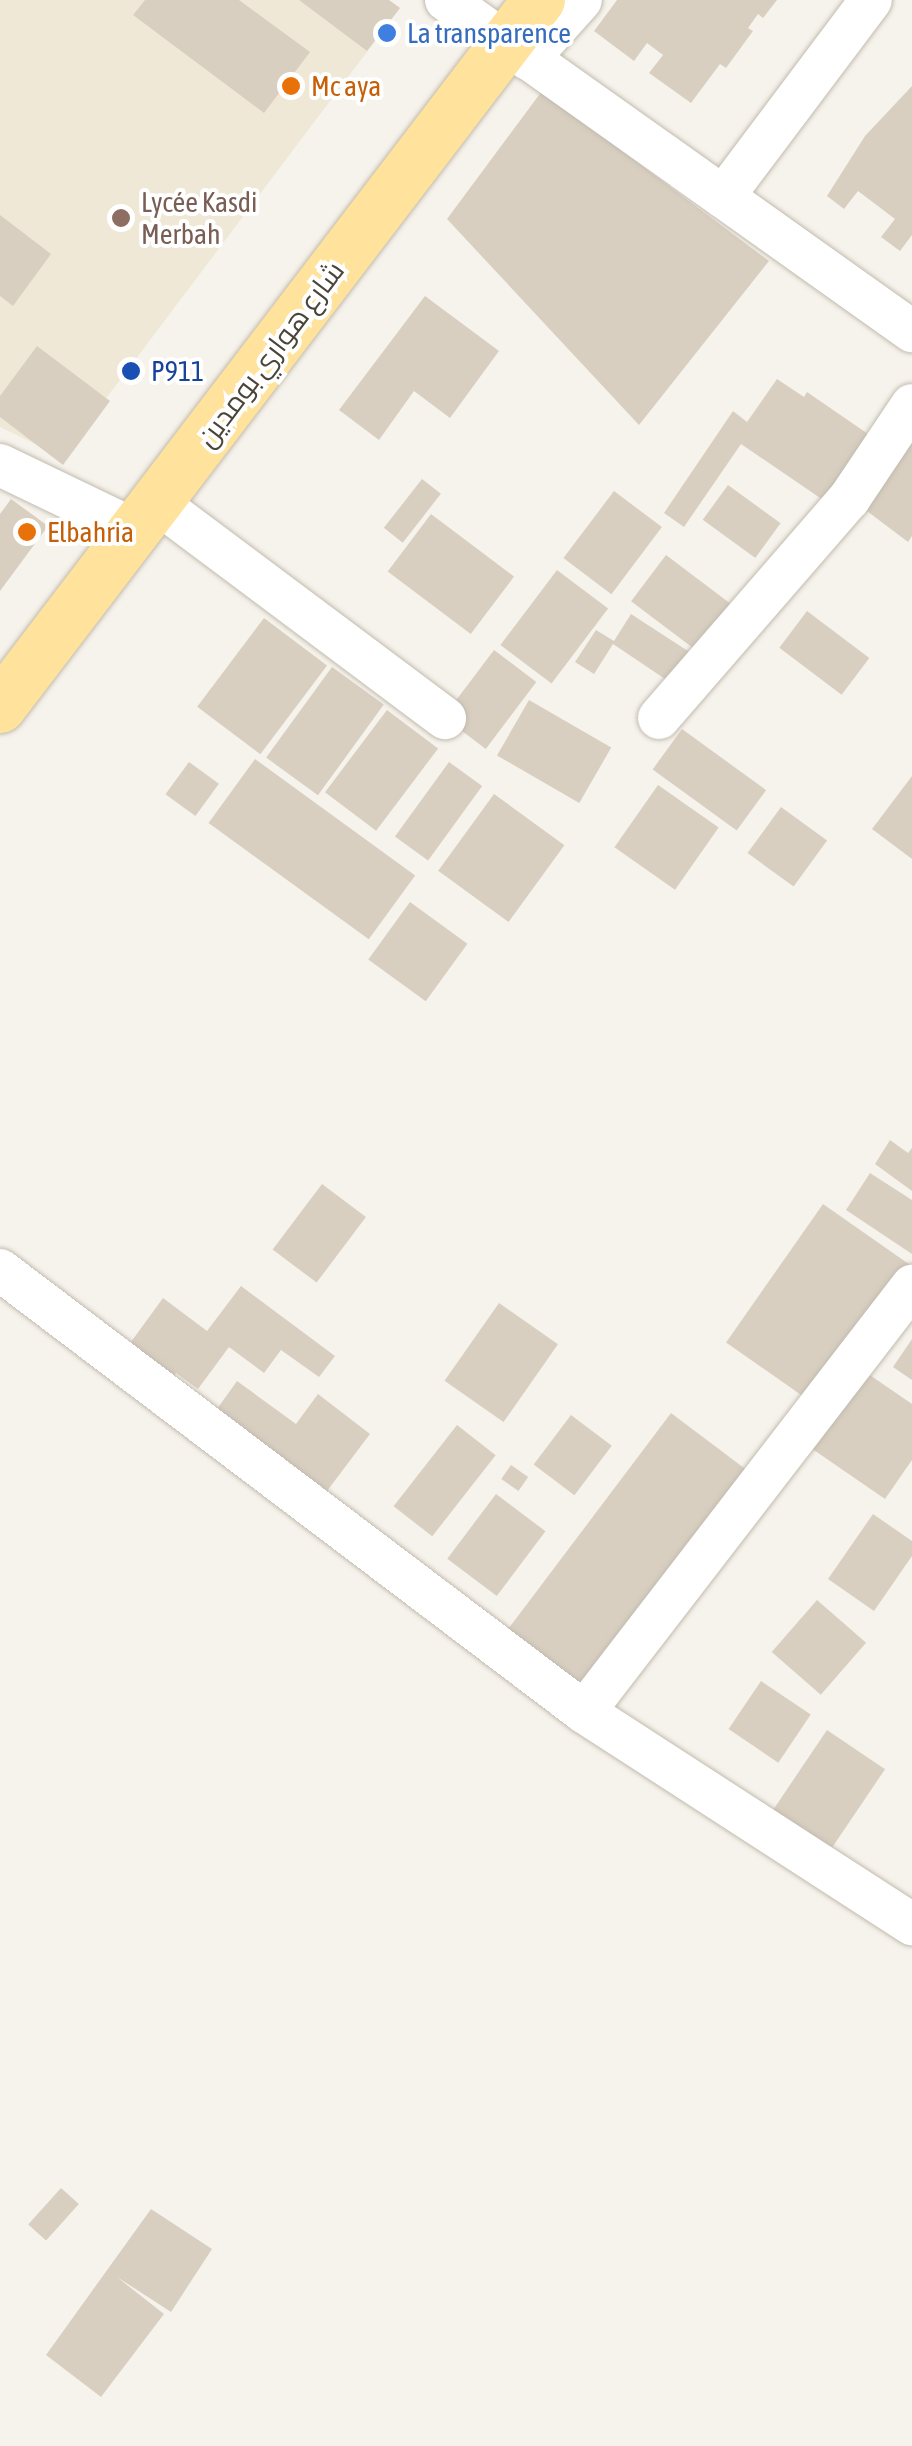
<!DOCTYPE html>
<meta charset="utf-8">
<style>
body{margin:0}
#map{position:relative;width:912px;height:2446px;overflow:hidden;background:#f6f3ec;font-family:"Asap Condensed",Cairo,sans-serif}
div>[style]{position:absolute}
.education>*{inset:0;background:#efe8d6}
.building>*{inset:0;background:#d8cfc1;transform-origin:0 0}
.roads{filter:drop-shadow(0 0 2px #c2bbae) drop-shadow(0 0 2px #c2bbae)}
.minor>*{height:42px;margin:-21px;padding:0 21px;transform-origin:21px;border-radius:21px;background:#fff}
.major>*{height:52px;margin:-26px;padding:0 26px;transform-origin:26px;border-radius:26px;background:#ffe39c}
.dots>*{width:28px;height:28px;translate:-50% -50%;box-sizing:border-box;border:5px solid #fff;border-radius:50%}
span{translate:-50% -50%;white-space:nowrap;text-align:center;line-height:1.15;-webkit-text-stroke:8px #fff;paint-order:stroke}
.shop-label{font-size:28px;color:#366cbe}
.left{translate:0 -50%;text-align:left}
.food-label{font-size:28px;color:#c56008}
.education-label{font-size:28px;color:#785e54}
.street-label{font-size:28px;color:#4b4439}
.transit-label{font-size:28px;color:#164399}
</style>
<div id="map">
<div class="education">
<i style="clip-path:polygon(0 0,389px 0,400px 8px,62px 457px,0 427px)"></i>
</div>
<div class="building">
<i style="clip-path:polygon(145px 0,239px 0,310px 52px,264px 113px,133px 15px)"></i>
<i style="clip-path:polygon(299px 0,389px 0,400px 8px,367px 51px)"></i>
<i style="clip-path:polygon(617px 0,777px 0,763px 18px,758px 14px,748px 28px,753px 31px,726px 68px,720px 64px,691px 103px,649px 73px,663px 55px,647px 43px,634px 61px,594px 31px)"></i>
<i style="clip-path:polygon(912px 86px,912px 235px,900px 251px,881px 237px,895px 219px,858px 191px,844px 209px,827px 196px,865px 136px)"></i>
<i style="clip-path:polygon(542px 91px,769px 261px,639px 425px,447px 219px)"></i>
<i style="clip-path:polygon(0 215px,51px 254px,13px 306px,0 296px)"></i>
<i style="clip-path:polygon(425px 296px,499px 351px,450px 418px,414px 391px,379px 440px,339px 410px)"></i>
<i style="clip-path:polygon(37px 346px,110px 401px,63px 465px,0 417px,0 396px)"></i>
<i style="clip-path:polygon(777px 379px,804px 397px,807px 392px,871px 436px,826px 502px,741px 444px,684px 527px,664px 513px,733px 411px,747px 422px)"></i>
<i style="clip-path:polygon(912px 425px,912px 536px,908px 542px,855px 502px)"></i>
<i style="left:422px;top:479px;width:24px;height:62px;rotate:38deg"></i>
<i style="left:728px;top:485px;width:65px;height:43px;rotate:36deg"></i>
<i style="left:614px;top:491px;width:60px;height:84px;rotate:37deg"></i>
<i style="clip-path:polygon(11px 499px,48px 526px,0 591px,0 514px)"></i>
<i style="left:431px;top:514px;width:104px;height:72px;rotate:37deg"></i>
<i style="left:666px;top:555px;width:85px;height:58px;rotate:37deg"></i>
<i style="left:557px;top:570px;width:64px;height:94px;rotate:37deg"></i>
<i style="left:807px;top:611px;width:78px;height:46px;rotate:37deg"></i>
<i style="clip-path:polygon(631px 614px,694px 655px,674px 685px,613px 644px,594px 674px,575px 662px,596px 630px,614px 641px)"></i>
<i style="left:264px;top:618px;width:79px;height:111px;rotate:37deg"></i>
<i style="left:494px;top:650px;width:53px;height:84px;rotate:37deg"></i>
<i style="left:332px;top:667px;width:64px;height:112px;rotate:36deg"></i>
<i style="left:529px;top:700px;width:95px;height:64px;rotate:30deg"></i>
<i style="left:387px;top:710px;width:64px;height:103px;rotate:37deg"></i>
<i style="left:682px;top:729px;width:104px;height:50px;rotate:36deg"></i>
<i style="left:255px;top:759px;width:198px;height:79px;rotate:36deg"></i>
<i style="left:189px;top:762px;width:37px;height:40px;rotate:36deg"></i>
<i style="left:449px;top:762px;width:41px;height:92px;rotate:36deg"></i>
<i style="clip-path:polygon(912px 776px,912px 859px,872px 829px)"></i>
<i style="left:658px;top:785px;width:74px;height:76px;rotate:35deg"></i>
<i style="left:494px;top:794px;width:87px;height:95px;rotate:36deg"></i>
<i style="left:781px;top:807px;width:57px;height:57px;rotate:36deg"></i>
<i style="left:410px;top:902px;width:71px;height:71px;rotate:36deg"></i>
<i style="clip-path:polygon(890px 1140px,908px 1153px,912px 1148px,912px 1191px,875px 1164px)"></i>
<i style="clip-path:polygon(870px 1173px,912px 1200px,912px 1254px,846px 1210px)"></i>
<i style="left:322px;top:1184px;width:55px;height:82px;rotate:37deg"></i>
<i style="left:823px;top:1204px;width:106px;height:169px;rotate:35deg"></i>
<i style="clip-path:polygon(241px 1286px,335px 1356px,319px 1377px,281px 1350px,264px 1373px,229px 1347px,198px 1389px,176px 1373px,172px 1379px,128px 1346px,163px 1298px,207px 1331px)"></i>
<i style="left:499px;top:1303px;width:72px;height:95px;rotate:35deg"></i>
<i style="clip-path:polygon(912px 1339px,912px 1380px,893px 1367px)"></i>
<i style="clip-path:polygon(861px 1369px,912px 1404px,912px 1460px,885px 1499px,808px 1446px)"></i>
<i style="clip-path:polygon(237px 1381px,296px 1424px,318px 1394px,370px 1434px,327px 1491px,217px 1409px)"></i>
<i style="left:671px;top:1413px;width:96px;height:272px;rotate:37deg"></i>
<i style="left:571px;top:1415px;width:51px;height:62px;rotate:37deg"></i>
<i style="left:457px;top:1425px;width:49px;height:103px;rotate:38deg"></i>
<i style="left:511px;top:1465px;width:21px;height:17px;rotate:35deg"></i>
<i style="left:496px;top:1494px;width:62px;height:81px;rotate:37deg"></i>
<i style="clip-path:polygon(873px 1514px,912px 1541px,912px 1556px,874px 1611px,828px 1579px)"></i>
<i style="left:817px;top:1600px;width:65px;height:69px;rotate:41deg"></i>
<i style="left:761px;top:1681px;width:60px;height:58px;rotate:34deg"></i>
<i style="left:827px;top:1730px;width:70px;height:103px;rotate:34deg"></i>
<i style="left:61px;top:2188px;width:24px;height:49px;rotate:42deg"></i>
<i style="clip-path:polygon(151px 2209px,212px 2249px,171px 2312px,117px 2277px,164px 2314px,101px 2397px,46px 2355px)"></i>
</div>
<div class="roads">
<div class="minor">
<i style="left:446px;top:0;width:572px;rotate:35.39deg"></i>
<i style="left:528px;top:59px;width:79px;rotate:-48.1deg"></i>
<i style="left:723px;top:197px;width:246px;rotate:-53.1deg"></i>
<i style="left:0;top:465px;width:150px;rotate:25.7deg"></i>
<i style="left:156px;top:502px;width:361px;rotate:36.8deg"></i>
<i style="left:659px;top:718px;width:290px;rotate:-49.1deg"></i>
<i style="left:849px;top:499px;width:113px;rotate:-56.2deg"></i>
<i style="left:0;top:1270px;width:732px;rotate:37.12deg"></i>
<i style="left:584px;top:1712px;width:391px;rotate:32.9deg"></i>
<i style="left:584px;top:1712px;width:538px;rotate:-52.41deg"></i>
</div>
<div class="major">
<i style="left:0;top:707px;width:889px;rotate:-52.68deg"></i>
</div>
</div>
<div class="dots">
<i style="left:387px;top:33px;background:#3f7fe0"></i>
<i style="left:291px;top:86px;background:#e8710a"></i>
<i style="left:121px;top:218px;background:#8d6e63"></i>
<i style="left:131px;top:371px;background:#1a4fb4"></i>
<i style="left:27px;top:532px;background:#e8710a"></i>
</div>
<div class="shop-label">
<span class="left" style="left:407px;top:33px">La transparence</span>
</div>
<div class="food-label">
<span class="left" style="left:311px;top:86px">Mc aya</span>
<span class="left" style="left:47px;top:532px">Elbahria</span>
</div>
<div class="education-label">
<span class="left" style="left:141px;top:218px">Lycée Kasdi<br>Merbah</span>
</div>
<div class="street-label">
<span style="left:270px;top:354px;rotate:-53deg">شارع هواري بومدين</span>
</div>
<div class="transit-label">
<span class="left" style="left:151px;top:371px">P911</span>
</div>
</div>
